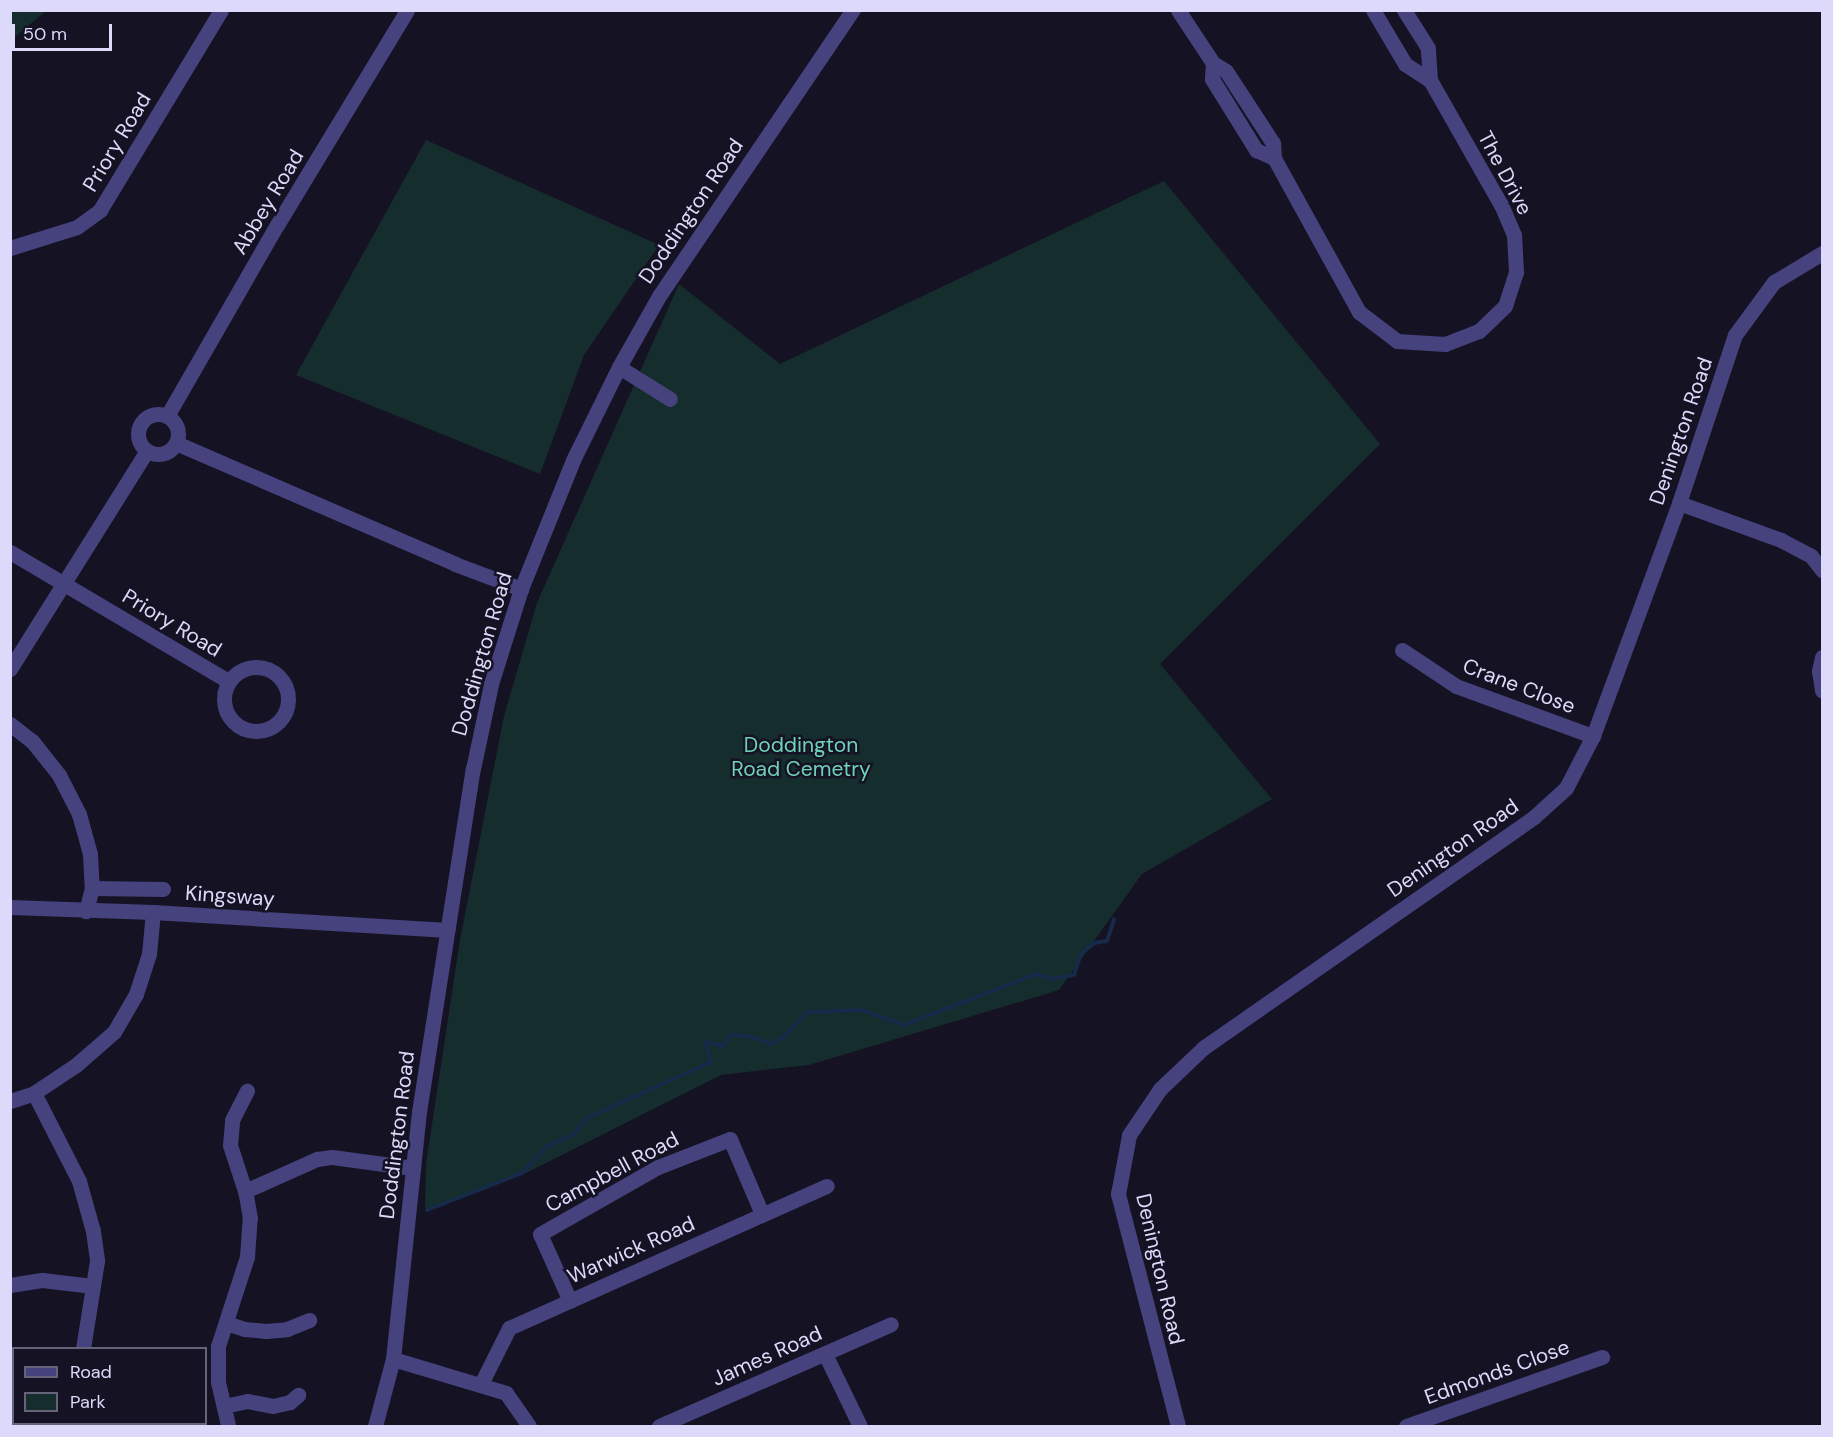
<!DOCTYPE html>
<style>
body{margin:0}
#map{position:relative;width:1833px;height:1437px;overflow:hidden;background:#151224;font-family:"DM Sans",sans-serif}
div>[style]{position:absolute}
.green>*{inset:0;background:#162d2d}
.stream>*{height:4px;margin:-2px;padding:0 2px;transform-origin:2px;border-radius:2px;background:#162a49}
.minor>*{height:15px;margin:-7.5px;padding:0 7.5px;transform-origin:7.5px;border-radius:7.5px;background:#45427d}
.minor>.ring{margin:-7.5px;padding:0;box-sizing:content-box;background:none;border:15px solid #45427d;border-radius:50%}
.tertiary>*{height:15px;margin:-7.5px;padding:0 7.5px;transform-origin:7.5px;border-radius:7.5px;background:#45427d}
span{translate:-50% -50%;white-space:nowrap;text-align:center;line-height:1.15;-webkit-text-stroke:5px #151224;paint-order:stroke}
.street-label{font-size:21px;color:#ddd9fa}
.park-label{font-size:21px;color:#6ed2b9}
.frame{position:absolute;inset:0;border:12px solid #ddd9fa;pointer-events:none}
.legend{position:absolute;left:12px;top:1347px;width:195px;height:78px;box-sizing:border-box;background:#151224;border:2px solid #65627a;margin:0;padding:8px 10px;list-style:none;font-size:18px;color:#ddd9fa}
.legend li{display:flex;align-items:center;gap:12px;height:30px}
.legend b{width:30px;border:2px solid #65627a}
.scale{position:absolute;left:12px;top:24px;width:100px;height:27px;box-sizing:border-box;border:3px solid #ddd9fa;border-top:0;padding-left:8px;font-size:18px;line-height:21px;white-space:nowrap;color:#ddd9fa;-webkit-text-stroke:4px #151224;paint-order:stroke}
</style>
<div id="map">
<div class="green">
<i style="clip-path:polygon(11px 10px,46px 10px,46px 11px,11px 40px)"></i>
<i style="clip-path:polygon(426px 140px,659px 245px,584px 355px,540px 474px,296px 375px)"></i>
<i style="clip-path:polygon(1164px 181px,1380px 444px,1160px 664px,1272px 799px,1142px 874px,1059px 990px,809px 1065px,721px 1075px,526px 1173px,427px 1210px,428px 1207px,425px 1208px,426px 1164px,460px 940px,504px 716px,537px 603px,679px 284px,780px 364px)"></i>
</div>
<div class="stream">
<i style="left:427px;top:1210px;width:102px;rotate:-21.3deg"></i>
<i style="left:522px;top:1173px;width:37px;rotate:-47deg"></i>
<i style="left:547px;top:1146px;width:28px;rotate:-23deg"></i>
<i style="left:573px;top:1135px;width:22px;rotate:-51deg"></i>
<i style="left:587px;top:1118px;width:136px;rotate:-24.3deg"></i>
<i style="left:711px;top:1062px;width:21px;rotate:-107deg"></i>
<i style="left:705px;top:1042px;width:19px;rotate:12deg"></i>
<i style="left:724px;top:1046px;width:13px;rotate:-58deg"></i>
<i style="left:731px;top:1035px;width:21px;rotate:5deg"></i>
<i style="left:752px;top:1037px;width:20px;rotate:20deg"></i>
<i style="left:771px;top:1044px;width:15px;rotate:-28deg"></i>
<i style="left:784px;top:1037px;width:34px;rotate:-47deg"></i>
<i style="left:807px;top:1012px;width:55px;rotate:-2.1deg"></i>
<i style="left:862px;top:1010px;width:45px;rotate:19.7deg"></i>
<i style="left:904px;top:1025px;width:142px;rotate:-21.1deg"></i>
<i style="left:1036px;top:974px;width:18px;rotate:16deg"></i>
<i style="left:1053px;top:979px;width:21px;rotate:-11deg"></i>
<i style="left:1074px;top:975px;width:22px;rotate:-72deg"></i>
<i style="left:1081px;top:954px;width:17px;rotate:-40deg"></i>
<i style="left:1094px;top:943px;width:13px;rotate:-9deg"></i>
<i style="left:1107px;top:941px;width:23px;rotate:-72deg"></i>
</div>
<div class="minor">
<i style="left:1178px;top:10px;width:64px;rotate:56.6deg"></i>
<i style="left:1213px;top:63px;width:15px;rotate:32deg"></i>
<i style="left:1226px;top:71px;width:86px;rotate:56.9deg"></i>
<i style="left:1273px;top:143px;width:15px;rotate:86deg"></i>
<i style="left:1274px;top:158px;width:176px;rotate:61.1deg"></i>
<i style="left:1359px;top:312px;width:48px;rotate:37.3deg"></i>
<i style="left:1397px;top:341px;width:48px;rotate:3.6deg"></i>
<i style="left:1445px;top:344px;width:36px;rotate:-21deg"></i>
<i style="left:1479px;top:331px;width:36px;rotate:-44deg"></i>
<i style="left:1505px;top:306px;width:36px;rotate:-72deg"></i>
<i style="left:1516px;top:272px;width:37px;rotate:-93deg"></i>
<i style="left:1514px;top:235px;width:33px;rotate:-113deg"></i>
<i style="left:1501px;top:205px;width:144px;rotate:-119.6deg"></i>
<i style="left:1430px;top:80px;width:32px;rotate:-94deg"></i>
<i style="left:1428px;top:48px;width:45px;rotate:-122.3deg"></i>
<i style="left:1373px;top:10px;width:63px;rotate:59.3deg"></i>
<i style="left:1405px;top:64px;width:30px;rotate:33deg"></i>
<i style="left:1213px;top:63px;width:16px;rotate:94deg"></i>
<i style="left:1212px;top:79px;width:84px;rotate:58.2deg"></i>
<i style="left:1256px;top:150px;width:20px;rotate:24deg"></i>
<i style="left:10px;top:248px;width:70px;rotate:-17.4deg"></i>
<i style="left:77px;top:227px;width:29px;rotate:-36deg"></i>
<i style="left:100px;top:210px;width:234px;rotate:-58.8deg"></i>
<i style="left:619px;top:367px;width:60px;rotate:32.1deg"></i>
<i class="ring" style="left:138px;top:414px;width:25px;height:25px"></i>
<i style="left:167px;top:416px;width:220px;rotate:-60.1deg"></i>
<i style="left:277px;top:225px;width:251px;rotate:-58.8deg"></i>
<i style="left:176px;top:443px;width:304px;rotate:23.4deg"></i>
<i style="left:455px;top:564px;width:71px;rotate:20.7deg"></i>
<i style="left:1679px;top:503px;width:109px;rotate:19.9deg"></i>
<i style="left:1781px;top:540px;width:34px;rotate:28deg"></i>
<i style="left:1811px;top:556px;width:18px;rotate:52deg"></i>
<i style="left:10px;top:552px;width:253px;rotate:30.6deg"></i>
<i style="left:1402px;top:650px;width:65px;rotate:33.7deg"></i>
<i style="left:1456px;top:686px;width:146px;rotate:20.1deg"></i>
<i style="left:1822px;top:657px;width:14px;rotate:102deg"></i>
<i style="left:1819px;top:671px;width:20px;rotate:81deg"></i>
<i class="ring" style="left:224px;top:667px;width:49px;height:49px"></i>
<i style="left:10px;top:669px;width:257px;rotate:-57.9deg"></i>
<i style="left:10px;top:724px;width:28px;rotate:38deg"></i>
<i style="left:32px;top:741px;width:43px;rotate:51.5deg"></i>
<i style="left:59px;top:775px;width:44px;rotate:62.9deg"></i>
<i style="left:79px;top:814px;width:41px;rotate:74.6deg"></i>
<i style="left:90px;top:854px;width:34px;rotate:87deg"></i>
<i style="left:92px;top:888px;width:24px;rotate:105deg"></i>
<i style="left:92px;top:888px;width:71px;rotate:0.8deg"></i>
<i style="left:34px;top:1093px;width:99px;rotate:62.9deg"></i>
<i style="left:79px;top:1181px;width:52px;rotate:74.4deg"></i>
<i style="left:93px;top:1231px;width:30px;rotate:82deg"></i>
<i style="left:97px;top:1261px;width:88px;rotate:99.1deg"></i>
<i style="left:10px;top:1101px;width:25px;rotate:-18deg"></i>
<i style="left:34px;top:1093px;width:50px;rotate:-33.7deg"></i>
<i style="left:76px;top:1065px;width:50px;rotate:-41deg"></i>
<i style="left:114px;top:1032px;width:44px;rotate:-59.9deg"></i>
<i style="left:136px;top:994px;width:42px;rotate:-72deg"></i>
<i style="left:149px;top:954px;width:42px;rotate:-84.6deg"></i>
<i style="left:245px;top:1191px;width:79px;rotate:-24deg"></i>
<i style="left:317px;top:1159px;width:15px;rotate:-8deg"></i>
<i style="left:332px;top:1157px;width:82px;rotate:7.7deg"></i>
<i style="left:10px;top:1285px;width:32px;rotate:-9deg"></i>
<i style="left:42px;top:1280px;width:51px;rotate:6.7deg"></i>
<i style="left:570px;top:1301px;width:73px;rotate:-114.1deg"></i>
<i style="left:540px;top:1234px;width:136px;rotate:-29.6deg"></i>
<i style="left:658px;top:1167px;width:77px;rotate:-21.3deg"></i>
<i style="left:730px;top:1139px;width:82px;rotate:66.9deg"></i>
<i style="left:226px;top:1323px;width:19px;rotate:18deg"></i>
<i style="left:244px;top:1329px;width:22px;rotate:5deg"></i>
<i style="left:266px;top:1331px;width:21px;rotate:-5deg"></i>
<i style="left:287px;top:1329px;width:24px;rotate:-22deg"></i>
<i style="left:825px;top:1354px;width:80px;rotate:64.1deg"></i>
<i style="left:393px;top:1359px;width:118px;rotate:16.7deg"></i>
<i style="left:506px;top:1393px;width:40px;rotate:55.1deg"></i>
<i style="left:481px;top:1384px;width:63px;rotate:-63.4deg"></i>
<i style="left:509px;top:1328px;width:348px;rotate:-24.1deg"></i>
<i style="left:224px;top:1406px;width:24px;rotate:-12deg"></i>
<i style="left:247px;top:1401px;width:26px;rotate:11deg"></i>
<i style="left:273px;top:1406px;width:17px;rotate:-13deg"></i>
<i style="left:290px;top:1402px;width:11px;rotate:-41deg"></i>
<i style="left:85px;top:1424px;width:2px;rotate:63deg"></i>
<i style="left:228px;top:1425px;width:44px;rotate:-103.1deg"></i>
<i style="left:218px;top:1382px;width:36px;rotate:-90deg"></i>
<i style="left:218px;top:1346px;width:94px;rotate:-72deg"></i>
<i style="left:247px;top:1257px;width:39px;rotate:-86deg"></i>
<i style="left:250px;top:1218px;width:27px;rotate:-100deg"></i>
<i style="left:245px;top:1191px;width:48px;rotate:-108.1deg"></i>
<i style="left:230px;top:1145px;width:25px;rotate:-85deg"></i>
<i style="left:232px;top:1120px;width:33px;rotate:-63deg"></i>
<i style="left:64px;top:1426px;width:9px;rotate:-13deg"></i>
<i style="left:659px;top:1426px;width:253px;rotate:-23.7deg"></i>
<i style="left:1178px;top:1426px;width:240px;rotate:-104.5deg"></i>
<i style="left:1118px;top:1194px;width:60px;rotate:-79.4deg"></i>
<i style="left:1129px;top:1135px;width:55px;rotate:-56deg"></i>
<i style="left:1160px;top:1089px;width:59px;rotate:-43.6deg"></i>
<i style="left:1203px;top:1048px;width:404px;rotate:-34.9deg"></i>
<i style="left:1534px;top:817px;width:43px;rotate:-42.2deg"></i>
<i style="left:1566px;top:788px;width:59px;rotate:-62.6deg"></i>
<i style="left:1593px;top:736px;width:248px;rotate:-69.7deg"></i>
<i style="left:1679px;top:503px;width:177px;rotate:-71.6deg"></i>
<i style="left:1735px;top:335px;width:66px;rotate:-53.7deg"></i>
<i style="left:1774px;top:282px;width:56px;rotate:-31.1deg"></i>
<i style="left:1406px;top:1426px;width:208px;rotate:-19.4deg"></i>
</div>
<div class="tertiary">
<i style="left:10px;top:907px;width:143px;rotate:2deg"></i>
<i style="left:153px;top:912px;width:295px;rotate:3.5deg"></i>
<i style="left:375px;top:1426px;width:69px;rotate:-75deg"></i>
<i style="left:393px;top:1359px;width:248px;rotate:-84deg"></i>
<i style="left:419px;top:1112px;width:347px;rotate:-81.1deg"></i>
<i style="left:473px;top:769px;width:87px;rotate:-78deg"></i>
<i style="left:491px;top:684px;width:100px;rotate:-72.5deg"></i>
<i style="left:521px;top:589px;width:139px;rotate:-68deg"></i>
<i style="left:573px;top:460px;width:104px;rotate:-63.7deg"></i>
<i style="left:619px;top:367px;width:81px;rotate:-60.6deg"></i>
<i style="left:659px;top:296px;width:346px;rotate:-55.9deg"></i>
</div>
<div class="street-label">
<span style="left:117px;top:142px;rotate:-59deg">Priory Road</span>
<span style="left:1505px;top:173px;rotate:62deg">The Drive</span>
<span style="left:268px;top:202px;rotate:-59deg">Abbey Road</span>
<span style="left:691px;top:211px;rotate:-56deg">Doddington Road</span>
<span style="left:1681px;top:431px;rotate:-71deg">Denington Road</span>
<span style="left:172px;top:623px;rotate:31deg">Priory Road</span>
<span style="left:482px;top:654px;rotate:-74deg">Doddington Road</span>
<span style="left:1519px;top:686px;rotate:21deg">Crane Close</span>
<span style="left:1453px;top:848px;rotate:-35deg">Denington Road</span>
<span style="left:230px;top:896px;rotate:4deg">Kingsway</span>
<span style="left:397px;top:1135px;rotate:-83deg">Doddington Road</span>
<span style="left:612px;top:1172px;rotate:-28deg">Campbell Road</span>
<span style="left:631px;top:1250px;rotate:-24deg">Warwick Road</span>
<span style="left:1160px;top:1269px;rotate:77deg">Denington Road</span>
<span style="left:767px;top:1356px;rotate:-24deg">James Road</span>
<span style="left:1497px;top:1372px;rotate:-20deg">Edmonds Close</span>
</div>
<div class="park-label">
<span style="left:801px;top:757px">Doddington<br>Road Cemetry</span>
</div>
<div class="frame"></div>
<ul class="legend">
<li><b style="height:8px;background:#45427d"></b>Road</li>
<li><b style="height:16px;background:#162d2d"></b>Park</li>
</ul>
<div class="scale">50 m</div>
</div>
